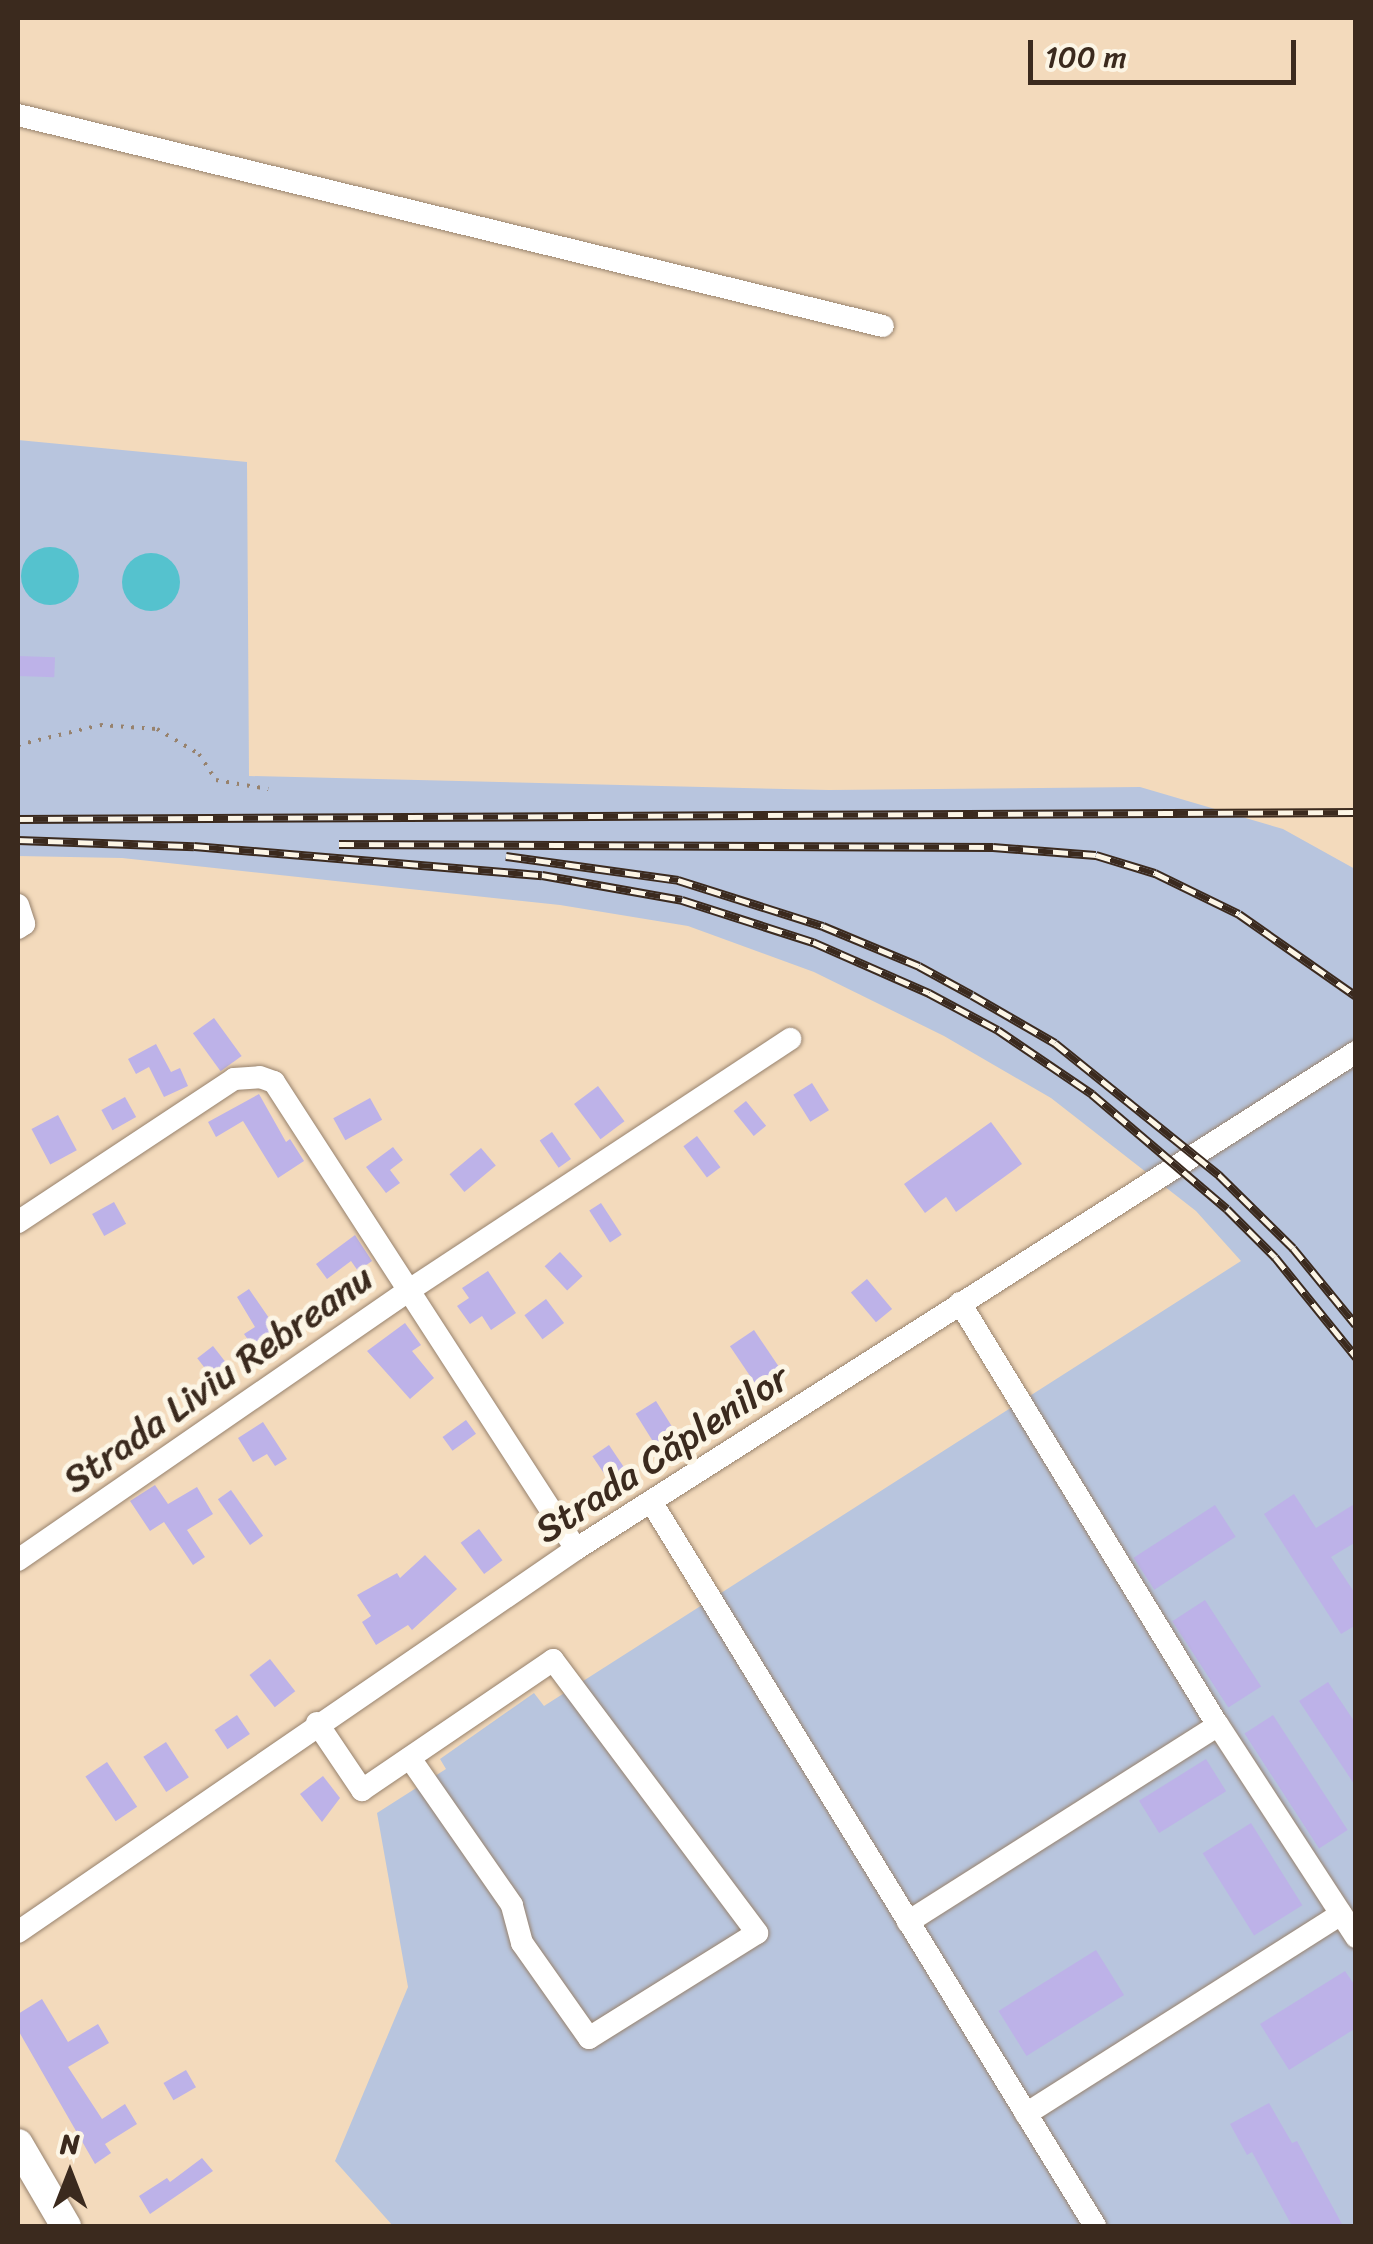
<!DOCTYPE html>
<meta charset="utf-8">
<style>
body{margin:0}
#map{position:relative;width:1373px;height:2244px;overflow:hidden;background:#f3dabc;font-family:Sriracha,sans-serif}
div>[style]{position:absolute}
.industrial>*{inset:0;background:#b8c5de}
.water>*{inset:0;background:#55c2ce}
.round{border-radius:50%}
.building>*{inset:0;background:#bdb2e8;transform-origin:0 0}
.path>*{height:4px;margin-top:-2px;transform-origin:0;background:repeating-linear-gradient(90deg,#97826d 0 2.5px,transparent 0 10.5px)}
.roads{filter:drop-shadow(0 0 2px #97826d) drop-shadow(0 0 2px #97826d)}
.minor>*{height:22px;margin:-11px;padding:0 11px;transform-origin:11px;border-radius:11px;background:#fff}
.major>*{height:30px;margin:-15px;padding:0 15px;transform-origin:15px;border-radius:15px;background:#fff}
.rail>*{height:9px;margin-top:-4.5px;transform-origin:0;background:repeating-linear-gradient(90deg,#fcf5e5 0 15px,#3b2a1e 0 30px);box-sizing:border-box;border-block:2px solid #3b2a1e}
span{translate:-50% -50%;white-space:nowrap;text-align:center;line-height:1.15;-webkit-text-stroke:10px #fcf5e5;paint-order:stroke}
.street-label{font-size:38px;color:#3b2a1e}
.frame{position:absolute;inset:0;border:20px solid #3b2a1e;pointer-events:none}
.north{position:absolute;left:20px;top:2124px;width:100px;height:100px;-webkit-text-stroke:8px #fcf5e5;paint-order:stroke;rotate:0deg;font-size:28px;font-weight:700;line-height:40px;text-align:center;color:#3b2a1e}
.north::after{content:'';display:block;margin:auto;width:35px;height:45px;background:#3b2a1e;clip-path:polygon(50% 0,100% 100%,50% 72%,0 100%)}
.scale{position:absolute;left:1028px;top:40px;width:268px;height:45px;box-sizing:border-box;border:5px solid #3b2a1e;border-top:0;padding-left:12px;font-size:30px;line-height:35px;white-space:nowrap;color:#3b2a1e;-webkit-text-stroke:8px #fcf5e5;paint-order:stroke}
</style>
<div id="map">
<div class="industrial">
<i style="clip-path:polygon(18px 440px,247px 462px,249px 776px,829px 790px,1140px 787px,1283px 829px,1355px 869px,1355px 2226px,393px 2226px,335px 2161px,408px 1987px,377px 1813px,446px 1769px,440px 1759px,534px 1693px,544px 1706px,1241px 1261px,1196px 1211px,1051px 1098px,944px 1036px,814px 972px,688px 926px,560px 905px,122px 858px,18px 856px)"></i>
</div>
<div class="water">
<i class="round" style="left:21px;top:547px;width:58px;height:58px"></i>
<i class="round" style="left:122px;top:553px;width:58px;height:58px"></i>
</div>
<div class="building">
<i style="left:18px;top:656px;width:37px;height:20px;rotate:2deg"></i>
<i style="left:214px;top:1018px;width:47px;height:26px;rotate:54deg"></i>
<i style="clip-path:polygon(156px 1044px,171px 1072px,180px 1068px,188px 1086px,164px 1097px,149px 1067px,136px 1074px,128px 1059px)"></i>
<i style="left:812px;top:1083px;width:32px;height:22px;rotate:58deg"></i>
<i style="left:598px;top:1086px;width:44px;height:30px;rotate:53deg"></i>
<i style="clip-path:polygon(259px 1094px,286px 1142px,290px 1139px,304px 1161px,278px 1178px,243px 1121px,216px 1137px,208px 1122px)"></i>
<i style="left:125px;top:1097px;width:23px;height:27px;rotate:61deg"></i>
<i style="left:370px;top:1098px;width:25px;height:42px;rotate:61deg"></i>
<i style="left:746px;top:1101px;width:32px;height:16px;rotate:51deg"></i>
<i style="left:58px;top:1115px;width:40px;height:30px;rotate:62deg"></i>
<i style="clip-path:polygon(991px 1122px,1022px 1164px,956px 1212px,946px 1197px,925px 1213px,904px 1184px)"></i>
<i style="left:552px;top:1132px;width:33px;height:15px;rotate:55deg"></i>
<i style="left:697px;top:1136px;width:39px;height:17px;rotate:53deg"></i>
<i style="clip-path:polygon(393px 1147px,403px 1160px,390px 1170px,400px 1183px,386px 1193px,366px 1167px)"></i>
<i style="left:481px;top:1148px;width:23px;height:41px;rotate:50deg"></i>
<i style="left:114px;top:1202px;width:25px;height:25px;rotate:61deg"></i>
<i style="left:601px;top:1203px;width:38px;height:14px;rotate:57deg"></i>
<i style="clip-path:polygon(355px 1235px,372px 1261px,358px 1271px,351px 1261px,327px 1279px,316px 1264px)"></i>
<i style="left:560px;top:1252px;width:33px;height:21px;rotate:47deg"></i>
<i style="clip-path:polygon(488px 1271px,516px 1313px,491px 1330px,482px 1316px,470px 1324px,457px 1306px,469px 1298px,462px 1288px)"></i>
<i style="left:867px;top:1279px;width:39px;height:21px;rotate:50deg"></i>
<i style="clip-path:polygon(249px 1289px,289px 1347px,265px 1364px,244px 1334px,255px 1327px,237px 1297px)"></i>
<i style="left:546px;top:1299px;width:30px;height:27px;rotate:53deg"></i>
<i style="clip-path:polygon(405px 1323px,421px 1345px,412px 1351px,434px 1378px,410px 1399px,367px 1351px)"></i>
<i style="left:754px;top:1330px;width:52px;height:29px;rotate:56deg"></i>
<i style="left:213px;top:1346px;width:37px;height:20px;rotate:52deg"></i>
<i style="left:656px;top:1401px;width:49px;height:24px;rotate:58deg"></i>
<i style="left:466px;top:1420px;width:17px;height:29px;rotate:54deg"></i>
<i style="clip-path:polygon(263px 1422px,287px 1459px,275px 1466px,267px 1454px,253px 1462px,238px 1438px)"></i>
<i style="left:609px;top:1445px;width:37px;height:20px;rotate:56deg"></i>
<i style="clip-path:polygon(155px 1485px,168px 1504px,197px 1487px,213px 1514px,187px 1530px,205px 1557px,193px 1565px,164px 1522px,150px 1531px,130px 1501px)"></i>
<i style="left:231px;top:1490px;width:56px;height:16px;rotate:55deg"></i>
<i style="clip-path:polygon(1294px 1494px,1316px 1528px,1356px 1503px,1356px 1542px,1331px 1557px,1356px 1595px,1356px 1625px,1341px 1634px,1264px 1514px)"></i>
<i style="left:1215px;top:1505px;width:38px;height:97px;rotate:57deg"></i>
<i style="left:479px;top:1529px;width:39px;height:23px;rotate:53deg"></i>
<i style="clip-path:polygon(425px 1555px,457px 1589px,412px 1630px,408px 1625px,376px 1645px,362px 1622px,371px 1616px,357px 1595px,397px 1573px,400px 1578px)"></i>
<i style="left:1205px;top:1600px;width:103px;height:39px;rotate:57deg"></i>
<i style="left:270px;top:1659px;width:41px;height:26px;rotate:52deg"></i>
<i style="clip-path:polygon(1328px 1682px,1356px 1724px,1356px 1787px,1299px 1701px)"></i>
<i style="left:237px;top:1715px;width:23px;height:27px;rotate:56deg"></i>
<i style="left:1273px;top:1715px;width:137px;height:34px;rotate:57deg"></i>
<i style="left:166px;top:1742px;width:42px;height:27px;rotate:57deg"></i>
<i style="left:1206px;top:1759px;width:38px;height:79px;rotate:58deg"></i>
<i style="left:107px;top:1762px;width:54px;height:26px;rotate:56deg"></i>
<i style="clip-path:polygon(323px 1776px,340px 1798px,322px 1822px,300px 1794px)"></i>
<i style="left:1251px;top:1823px;width:97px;height:57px;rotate:58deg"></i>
<i style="left:1096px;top:1950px;width:53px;height:115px;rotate:58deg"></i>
<i style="clip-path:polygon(1345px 1971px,1356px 1987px,1356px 2028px,1289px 2070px,1260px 2024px)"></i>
<i style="clip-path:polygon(42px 1999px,68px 2042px,98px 2024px,109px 2043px,68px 2067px,102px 2119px,125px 2104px,137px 2124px,105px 2144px,111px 2153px,95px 2164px,18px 2030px,18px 2014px)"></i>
<i style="left:186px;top:2070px;width:20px;height:26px;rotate:60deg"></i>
<i style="clip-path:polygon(1269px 2103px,1292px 2143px,1297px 2141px,1343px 2226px,1292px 2226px,1252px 2152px,1247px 2155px,1230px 2124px)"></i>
<i style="clip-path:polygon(202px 2158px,213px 2171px,150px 2214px,139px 2196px,167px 2178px,170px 2182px)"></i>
</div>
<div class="path">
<i style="left:18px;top:745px;width:84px;rotate:-13.7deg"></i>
<i style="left:100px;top:725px;width:57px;rotate:4deg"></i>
<i style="left:157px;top:729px;width:49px;rotate:30.8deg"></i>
<i style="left:199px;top:754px;width:31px;rotate:57deg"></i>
<i style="left:216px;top:780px;width:53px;rotate:9.8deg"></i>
</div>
<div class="roads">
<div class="minor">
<i style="left:18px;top:115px;width:890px;rotate:13.71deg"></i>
<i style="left:18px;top:905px;width:20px;rotate:72deg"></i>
<i style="left:24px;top:924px;width:7px;rotate:146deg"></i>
<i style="left:18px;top:1222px;width:259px;rotate:-33.5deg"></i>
<i style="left:234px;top:1079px;width:26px;rotate:-4deg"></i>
<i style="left:260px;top:1077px;width:15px;rotate:20deg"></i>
<i style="left:274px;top:1082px;width:556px;rotate:57.11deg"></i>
<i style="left:960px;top:1303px;width:495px;rotate:58.6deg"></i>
<i style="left:1218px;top:1725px;width:253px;rotate:56.9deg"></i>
<i style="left:652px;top:1503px;width:848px;rotate:58.5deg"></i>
<i style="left:18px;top:1560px;width:474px;rotate:-34.6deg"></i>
<i style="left:408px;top:1291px;width:458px;rotate:-33.4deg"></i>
<i style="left:317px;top:1723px;width:81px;rotate:56.1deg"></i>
<i style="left:362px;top:1790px;width:231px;rotate:-34.2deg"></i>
<i style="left:553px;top:1660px;width:341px;rotate:53.2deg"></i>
<i style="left:757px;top:1933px;width:198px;rotate:148deg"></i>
<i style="left:589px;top:2038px;width:116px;rotate:-125.2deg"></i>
<i style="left:522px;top:1943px;width:39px;rotate:-105deg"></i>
<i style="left:512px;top:1905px;width:179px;rotate:-124.8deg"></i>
<i style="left:908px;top:1922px;width:367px;rotate:-32.4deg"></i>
<i style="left:18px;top:1932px;width:677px;rotate:-34.46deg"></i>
<i style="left:576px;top:1549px;width:925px;rotate:-32.5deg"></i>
<i style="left:1026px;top:2114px;width:373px;rotate:-32.4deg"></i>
</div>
<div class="major">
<i style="left:18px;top:2144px;width:95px;rotate:59.7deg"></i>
</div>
</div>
<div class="rail">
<i style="left:18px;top:819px;width:1338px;rotate:-0.3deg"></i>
<i style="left:18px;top:840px;width:176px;rotate:2deg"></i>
<i style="left:194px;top:846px;width:349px;rotate:4.8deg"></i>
<i style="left:542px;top:875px;width:142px;rotate:10.1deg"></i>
<i style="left:682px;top:900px;width:138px;rotate:17.8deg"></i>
<i style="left:813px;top:942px;width:127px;rotate:23.7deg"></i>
<i style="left:929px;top:993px;width:78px;rotate:28.2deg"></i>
<i style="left:998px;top:1030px;width:114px;rotate:34.2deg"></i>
<i style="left:1092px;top:1094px;width:177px;rotate:40.4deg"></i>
<i style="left:1227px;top:1209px;width:68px;rotate:45deg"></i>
<i style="left:1275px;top:1257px;width:129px;rotate:51deg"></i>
<i style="left:339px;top:844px;width:654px;rotate:0.26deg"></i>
<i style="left:993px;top:847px;width:103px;rotate:4.4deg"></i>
<i style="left:1096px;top:855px;width:62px;rotate:17deg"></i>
<i style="left:1155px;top:873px;width:93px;rotate:26deg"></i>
<i style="left:1239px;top:914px;width:143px;rotate:35deg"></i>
<i style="left:506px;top:856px;width:174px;rotate:7.9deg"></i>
<i style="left:678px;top:880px;width:152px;rotate:17.6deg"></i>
<i style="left:823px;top:926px;width:104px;rotate:22.6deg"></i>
<i style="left:919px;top:966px;width:60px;rotate:28.7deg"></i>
<i style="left:972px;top:995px;width:96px;rotate:30deg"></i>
<i style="left:1055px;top:1043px;width:211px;rotate:38.8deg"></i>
<i style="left:1219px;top:1175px;width:104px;rotate:44.6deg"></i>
<i style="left:1293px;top:1248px;width:99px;rotate:50.7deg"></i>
</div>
<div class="street-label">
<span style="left:218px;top:1379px;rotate:-35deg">Strada Liviu Rebreanu</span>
<span style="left:662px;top:1454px;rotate:-33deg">Strada Căplenilor</span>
</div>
<div class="frame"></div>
<div class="north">N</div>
<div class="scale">100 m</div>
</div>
